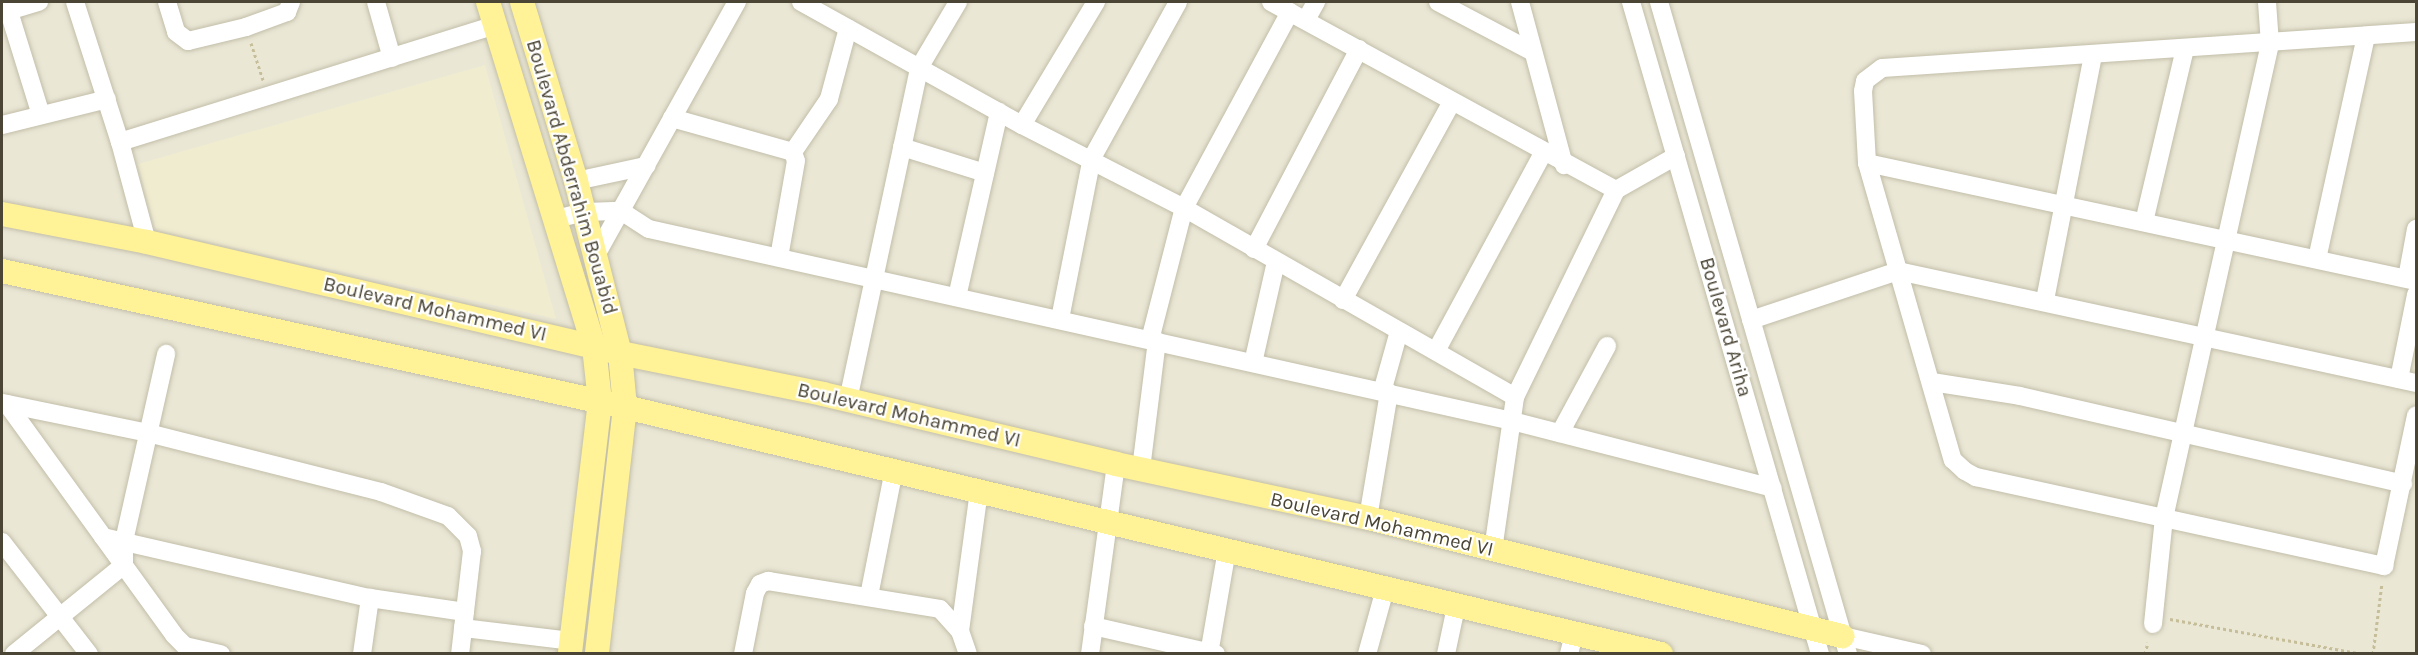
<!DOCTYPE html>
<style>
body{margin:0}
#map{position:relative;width:2418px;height:655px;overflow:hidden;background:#f6f4e8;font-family:Karla,sans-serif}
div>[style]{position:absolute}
.residential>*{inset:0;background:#eae7d5;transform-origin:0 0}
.education>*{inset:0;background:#f0ecd0}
.path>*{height:3px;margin-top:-1.5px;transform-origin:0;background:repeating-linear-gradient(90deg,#c6bd99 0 3px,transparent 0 6px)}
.roads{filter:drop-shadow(0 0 2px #c2bea9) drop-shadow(0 0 2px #c2bea9)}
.minor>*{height:18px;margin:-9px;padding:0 9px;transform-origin:9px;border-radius:9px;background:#fff}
.major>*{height:24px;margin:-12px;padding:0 12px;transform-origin:12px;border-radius:12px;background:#fff297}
span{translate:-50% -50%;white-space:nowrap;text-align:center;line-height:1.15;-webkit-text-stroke:4.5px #fff;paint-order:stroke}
.street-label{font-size:20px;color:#4a4535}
.frame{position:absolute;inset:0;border:3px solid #4a4535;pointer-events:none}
</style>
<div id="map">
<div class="residential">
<i style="left:2px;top:2px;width:2414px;height:651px"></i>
</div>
<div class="education">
<i style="clip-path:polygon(485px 65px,556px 319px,156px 230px,138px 164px)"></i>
</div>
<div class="path">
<i style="left:251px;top:43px;width:39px;rotate:72deg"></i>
<i style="left:2170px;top:619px;width:196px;rotate:10.3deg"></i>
<i style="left:2145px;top:654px;width:12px;rotate:-76deg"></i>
<i style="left:2373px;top:654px;width:72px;rotate:-82.8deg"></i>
</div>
<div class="roads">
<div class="minor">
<i style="left:6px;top:2px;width:118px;rotate:72.8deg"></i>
<i style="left:75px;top:2px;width:147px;rotate:72.2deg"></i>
<i style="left:120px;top:142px;width:104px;rotate:74.9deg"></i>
<i style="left:167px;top:2px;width:31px;rotate:73deg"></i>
<i style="left:176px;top:32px;width:15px;rotate:37deg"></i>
<i style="left:188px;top:41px;width:60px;rotate:-13.6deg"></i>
<i style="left:246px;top:27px;width:44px;rotate:-20.1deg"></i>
<i style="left:287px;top:12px;width:11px;rotate:-68deg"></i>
<i style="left:376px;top:2px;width:58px;rotate:74.1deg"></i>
<i style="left:801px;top:2px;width:253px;rotate:29.1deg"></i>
<i style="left:1022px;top:125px;width:182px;rotate:27.1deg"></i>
<i style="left:1184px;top:208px;width:381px;rotate:29.7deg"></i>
<i style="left:1271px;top:2px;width:393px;rotate:28.6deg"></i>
<i style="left:1616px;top:190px;width:69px;rotate:-29.5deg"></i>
<i style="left:1438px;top:2px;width:107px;rotate:27.8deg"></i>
<i style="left:1520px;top:2px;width:169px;rotate:74.9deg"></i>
<i style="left:1631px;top:2px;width:679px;rotate:73.83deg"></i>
<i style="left:1659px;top:2px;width:679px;rotate:73.83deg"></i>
<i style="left:2px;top:13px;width:39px;rotate:-17deg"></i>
<i style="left:1306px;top:20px;width:21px;rotate:-61deg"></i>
<i style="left:2416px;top:32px;width:535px;rotate:176.14deg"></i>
<i style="left:1882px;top:68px;width:21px;rotate:143deg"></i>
<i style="left:1865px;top:81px;width:10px;rotate:101deg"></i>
<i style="left:1863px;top:91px;width:72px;rotate:86.8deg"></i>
<i style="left:1867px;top:163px;width:309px;rotate:73.9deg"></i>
<i style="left:1953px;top:460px;width:16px;rotate:43deg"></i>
<i style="left:1965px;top:471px;width:13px;rotate:29deg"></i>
<i style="left:1976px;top:477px;width:418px;rotate:12.3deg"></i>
<i style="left:2384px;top:566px;width:154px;rotate:-78deg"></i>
<i style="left:672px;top:118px;width:126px;rotate:15.7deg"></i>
<i style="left:793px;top:152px;width:9px;rotate:72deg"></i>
<i style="left:796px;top:161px;width:97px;rotate:100deg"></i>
<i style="left:2px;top:125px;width:108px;rotate:-13.9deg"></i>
<i style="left:1022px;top:125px;width:144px;rotate:-59deg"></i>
<i style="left:120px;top:142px;width:394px;rotate:-17.3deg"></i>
<i style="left:902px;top:147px;width:87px;rotate:17.4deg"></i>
<i style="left:793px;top:152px;width:64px;rotate:-55.8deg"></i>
<i style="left:829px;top:99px;width:73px;rotate:-75deg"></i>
<i style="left:1867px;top:163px;width:562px;rotate:12.13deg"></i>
<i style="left:576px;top:181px;width:72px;rotate:-12.1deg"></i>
<i style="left:556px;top:219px;width:30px;rotate:-14deg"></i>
<i style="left:585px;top:212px;width:36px;rotate:-2deg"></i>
<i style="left:621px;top:211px;width:33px;rotate:33deg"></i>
<i style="left:649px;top:229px;width:884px;rotate:12.54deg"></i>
<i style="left:1512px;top:421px;width:269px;rotate:14.4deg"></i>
<i style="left:2144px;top:222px;width:178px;rotate:-76.7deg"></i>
<i style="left:1254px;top:249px;width:226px;rotate:-62.3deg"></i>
<i style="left:596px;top:255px;width:290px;rotate:-60.9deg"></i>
<i style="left:2317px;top:259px;width:228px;rotate:-77.6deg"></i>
<i style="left:2407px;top:278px;width:50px;rotate:-79.6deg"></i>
<i style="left:957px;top:297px;width:190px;rotate:-77.2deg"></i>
<i style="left:1343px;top:300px;width:226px;rotate:-61.2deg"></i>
<i style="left:2045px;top:300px;width:250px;rotate:-78.9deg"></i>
<i style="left:1060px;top:319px;width:164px;rotate:-78.8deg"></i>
<i style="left:1092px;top:158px;width:178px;rotate:-61.1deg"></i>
<i style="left:1751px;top:320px;width:155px;rotate:-18.4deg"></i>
<i style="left:1898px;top:271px;width:530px;rotate:12.2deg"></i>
<i style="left:1150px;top:340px;width:136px;rotate:-75.6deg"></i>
<i style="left:1184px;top:208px;width:223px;rotate:-61.6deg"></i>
<i style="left:1436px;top:351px;width:225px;rotate:-61.6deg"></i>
<i style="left:1253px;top:363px;width:104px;rotate:-77.2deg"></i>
<i style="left:2399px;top:379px;width:86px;rotate:-78.6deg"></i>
<i style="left:1932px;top:382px;width:89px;rotate:9deg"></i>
<i style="left:2020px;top:396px;width:393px;rotate:12.9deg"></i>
<i style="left:1382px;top:392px;width:63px;rotate:-74.4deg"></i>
<i style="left:848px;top:400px;width:340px;rotate:-77.9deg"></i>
<i style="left:919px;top:68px;width:77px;rotate:-59.4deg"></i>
<i style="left:2px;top:403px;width:149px;rotate:11.6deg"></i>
<i style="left:148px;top:433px;width:240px;rotate:14.2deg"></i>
<i style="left:381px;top:492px;width:71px;rotate:19.7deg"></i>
<i style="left:448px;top:516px;width:28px;rotate:45deg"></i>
<i style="left:468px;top:536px;width:16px;rotate:75deg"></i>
<i style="left:472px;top:551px;width:104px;rotate:96.6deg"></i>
<i style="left:7px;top:404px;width:285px;rotate:54.1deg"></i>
<i style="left:174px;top:635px;width:16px;rotate:45deg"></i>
<i style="left:185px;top:646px;width:37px;rotate:13deg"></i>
<i style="left:1560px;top:433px;width:99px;rotate:-61.6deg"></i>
<i style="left:1141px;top:469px;width:129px;rotate:-82.9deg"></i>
<i style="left:1368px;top:518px;width:127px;rotate:-80.5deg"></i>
<i style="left:103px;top:537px;width:274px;rotate:12.9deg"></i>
<i style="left:370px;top:598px;width:96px;rotate:8.4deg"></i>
<i style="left:2px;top:542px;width:142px;rotate:52.2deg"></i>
<i style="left:1493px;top:550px;width:155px;rotate:-81.8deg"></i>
<i style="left:1515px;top:397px;width:230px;rotate:-64deg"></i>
<i style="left:869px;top:596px;width:128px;rotate:-78.8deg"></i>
<i style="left:2153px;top:624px;width:107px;rotate:-84.1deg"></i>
<i style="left:2164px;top:518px;width:486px;rotate:-77.4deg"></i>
<i style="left:2270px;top:44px;width:42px;rotate:-94.1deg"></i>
<i style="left:1093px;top:626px;width:126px;rotate:12.8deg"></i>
<i style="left:463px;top:628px;width:110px;rotate:6.8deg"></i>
<i style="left:960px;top:631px;width:141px;rotate:-82.3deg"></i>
<i style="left:1843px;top:636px;width:81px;rotate:12.8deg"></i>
<i style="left:14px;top:654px;width:141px;rotate:-39deg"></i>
<i style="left:124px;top:565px;width:24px;rotate:-90deg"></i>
<i style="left:124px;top:541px;width:192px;rotate:-77.3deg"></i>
<i style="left:362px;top:654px;width:57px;rotate:-81.9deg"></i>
<i style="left:743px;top:654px;width:62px;rotate:-78.9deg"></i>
<i style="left:755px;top:593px;width:10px;rotate:-61deg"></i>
<i style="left:760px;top:584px;width:9px;rotate:-21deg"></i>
<i style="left:768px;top:581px;width:174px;rotate:9.2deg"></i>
<i style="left:940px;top:609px;width:30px;rotate:48deg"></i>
<i style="left:960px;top:631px;width:24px;rotate:71deg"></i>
<i style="left:1090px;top:654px;width:192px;rotate:-82.2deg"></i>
<i style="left:1209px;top:654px;width:106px;rotate:-80.2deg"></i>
<i style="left:1367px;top:654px;width:67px;rotate:-74.5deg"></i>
<i style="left:1446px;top:654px;width:48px;rotate:-78deg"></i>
<i style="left:1569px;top:654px;width:21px;rotate:-76deg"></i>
</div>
<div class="major">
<i style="left:488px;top:2px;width:361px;rotate:72.9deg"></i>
<i style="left:594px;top:347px;width:54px;rotate:83.7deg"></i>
<i style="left:600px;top:401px;width:255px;rotate:96.8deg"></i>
<i style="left:522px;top:2px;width:187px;rotate:73.2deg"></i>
<i style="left:576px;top:181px;width:178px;rotate:75.7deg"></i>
<i style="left:620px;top:353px;width:54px;rotate:84.7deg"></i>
<i style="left:625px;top:407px;width:249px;rotate:96.5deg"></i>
<i style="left:2px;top:214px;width:148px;rotate:10.9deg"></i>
<i style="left:147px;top:242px;width:486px;rotate:13.2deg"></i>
<i style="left:620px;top:353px;width:207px;rotate:11.4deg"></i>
<i style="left:823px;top:394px;width:301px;rotate:13.4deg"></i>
<i style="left:1116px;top:464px;width:258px;rotate:12.1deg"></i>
<i style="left:1368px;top:518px;width:489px;rotate:14deg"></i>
<i style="left:2px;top:271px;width:638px;rotate:12.31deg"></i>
<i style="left:625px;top:407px;width:1065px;rotate:13.41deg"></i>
</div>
</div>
<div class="street-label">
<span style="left:572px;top:177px;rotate:74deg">Boulevard Abderrahim Bouabid</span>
<span style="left:435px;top:309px;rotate:13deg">Boulevard Mohammed VI</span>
<span style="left:1726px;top:327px;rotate:74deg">Boulevard Ariha</span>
<span style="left:909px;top:415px;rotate:13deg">Boulevard Mohammed VI</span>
<span style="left:1382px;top:524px;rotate:13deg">Boulevard Mohammed VI</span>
</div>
<div class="frame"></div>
</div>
